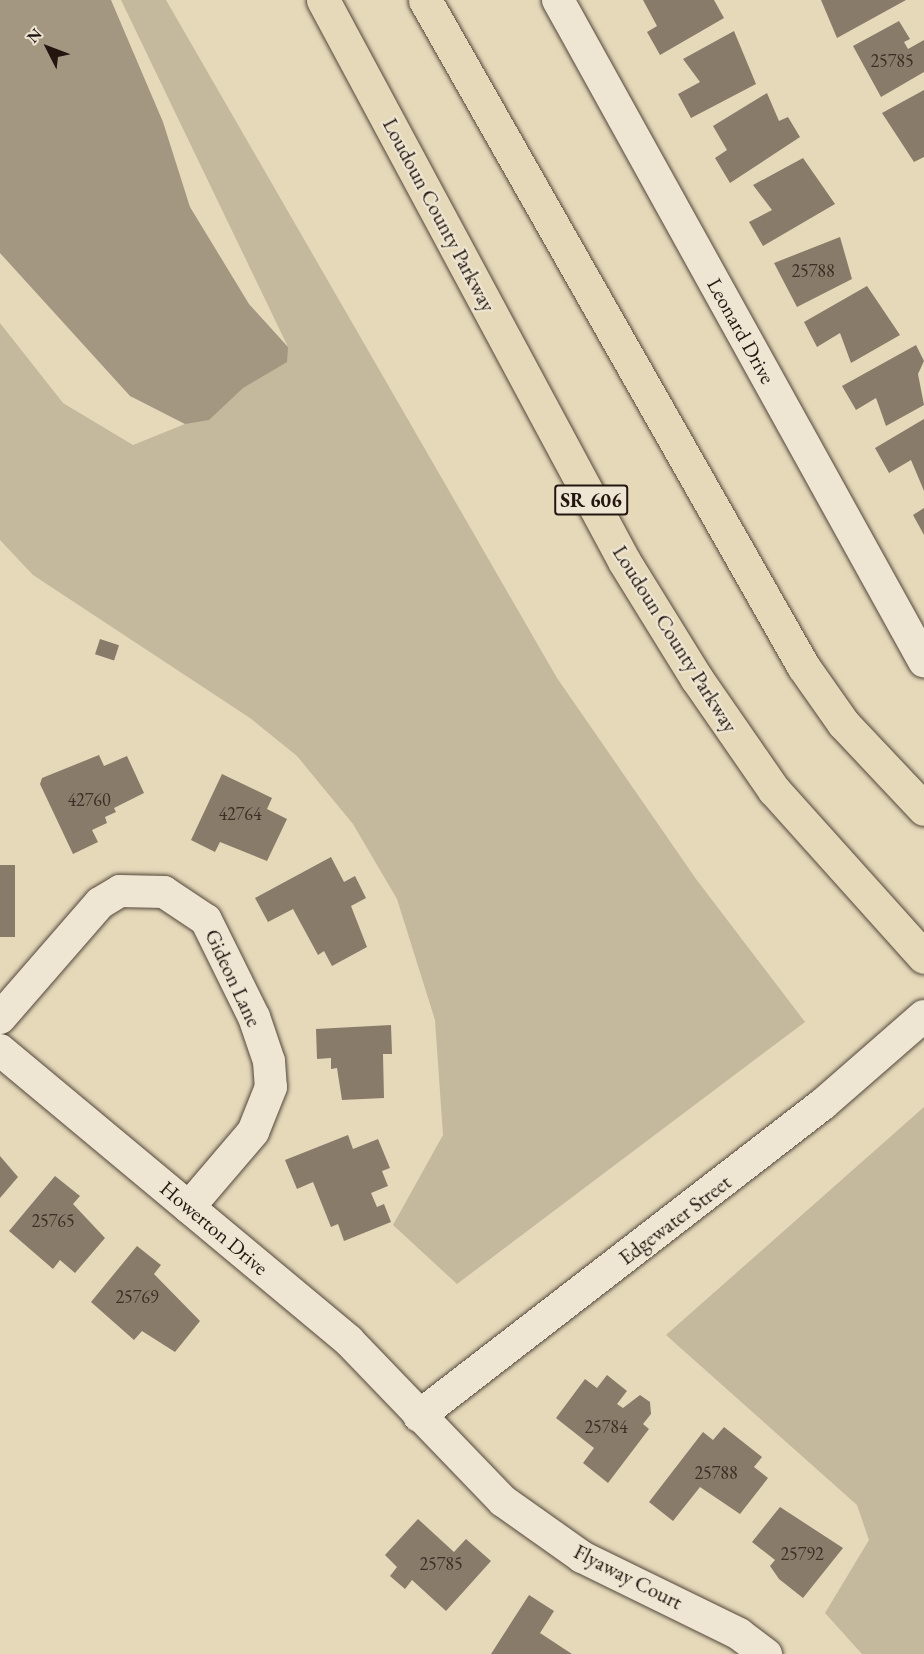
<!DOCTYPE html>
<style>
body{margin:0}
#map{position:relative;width:924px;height:1654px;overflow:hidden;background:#e5d9ba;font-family:"EB Garamond",serif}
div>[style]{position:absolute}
.green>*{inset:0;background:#c4b89d}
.water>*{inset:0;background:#a39781}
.building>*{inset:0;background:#887b69;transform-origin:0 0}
.roads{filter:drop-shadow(0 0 2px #54473b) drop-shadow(0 0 2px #54473b)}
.street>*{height:32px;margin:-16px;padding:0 16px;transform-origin:16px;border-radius:16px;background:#eee6d2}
.primary>*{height:33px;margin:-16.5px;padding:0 16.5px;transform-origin:16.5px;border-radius:16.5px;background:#e5d9ba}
span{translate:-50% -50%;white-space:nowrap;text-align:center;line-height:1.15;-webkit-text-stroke:4.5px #eee6d2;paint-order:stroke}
.number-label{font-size:18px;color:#3c2f27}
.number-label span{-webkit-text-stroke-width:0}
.shield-label span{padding:2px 4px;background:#eee6d2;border:2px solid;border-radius:4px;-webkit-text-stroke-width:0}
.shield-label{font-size:20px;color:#231611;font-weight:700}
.street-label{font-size:21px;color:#231611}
.north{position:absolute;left:18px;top:18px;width:60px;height:60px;-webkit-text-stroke:4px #eee6d2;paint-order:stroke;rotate:312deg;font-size:16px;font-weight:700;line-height:24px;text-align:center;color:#231611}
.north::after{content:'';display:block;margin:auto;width:21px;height:27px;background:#231611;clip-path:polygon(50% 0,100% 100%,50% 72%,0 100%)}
</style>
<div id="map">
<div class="green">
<i style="clip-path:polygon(121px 0,166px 0,557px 678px,696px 879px,805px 1022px,457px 1284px,393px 1225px,443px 1135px,435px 1020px,397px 899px,353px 824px,297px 756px,250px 718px,33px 575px,0 540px,0 323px,63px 403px,133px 445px,185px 424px,288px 347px)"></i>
<i style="clip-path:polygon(924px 1107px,924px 1654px,862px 1654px,825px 1613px,869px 1540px,857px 1505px,666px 1335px)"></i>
</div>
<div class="water">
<i style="clip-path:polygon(0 0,111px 0,163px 122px,190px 207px,249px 304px,288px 347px,287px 362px,243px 388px,209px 420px,185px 424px,130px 396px,0 253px)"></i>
</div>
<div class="building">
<i style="clip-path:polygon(643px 0,714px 0,724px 18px,660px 55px,647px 32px,657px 26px)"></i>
<i style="clip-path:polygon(821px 0,906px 0,837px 38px)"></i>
<i style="clip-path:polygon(899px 21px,910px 39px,904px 42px,908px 49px,924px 40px,924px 72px,881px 97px,853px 46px)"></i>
<i style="clip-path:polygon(734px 31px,756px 84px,691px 118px,678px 94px,700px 82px,683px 59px)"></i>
<i style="clip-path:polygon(924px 90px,924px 157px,914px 162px,882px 113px)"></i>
<i style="clip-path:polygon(767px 93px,779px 121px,788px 117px,800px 137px,730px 183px,715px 158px,727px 150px,713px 126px)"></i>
<i style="clip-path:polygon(803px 158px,835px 204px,763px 246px,749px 222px,772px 210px,753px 185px)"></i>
<i style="clip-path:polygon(840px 237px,852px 279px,797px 307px,774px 263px)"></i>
<i style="clip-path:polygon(867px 286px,900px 335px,851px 363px,840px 333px,817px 347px,804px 322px)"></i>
<i style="clip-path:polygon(916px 345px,924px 361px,918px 374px,924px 405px,886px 426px,876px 398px,856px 410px,842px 386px)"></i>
<i style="clip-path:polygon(924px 419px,924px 491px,911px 460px,889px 473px,875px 448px)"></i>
<i style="clip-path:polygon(924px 508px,924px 535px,913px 515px)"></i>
<i style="left:100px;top:639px;width:20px;height:16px;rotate:18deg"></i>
<i style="clip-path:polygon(99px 755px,104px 766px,127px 756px,144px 793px,114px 808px,116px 812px,105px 817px,107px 823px,92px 830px,98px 842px,73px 854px,40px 784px,42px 778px)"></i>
<i style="clip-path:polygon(222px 774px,272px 798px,267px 809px,287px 819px,267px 861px,220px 842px,215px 852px,191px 840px)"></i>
<i style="clip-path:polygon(331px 857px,344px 882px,355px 876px,366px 898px,351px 906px,367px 947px,332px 966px,324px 951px,318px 955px,293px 909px,268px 922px,255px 898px)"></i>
<i style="left:0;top:865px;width:15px;height:72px"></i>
<i style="clip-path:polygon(391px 1025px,392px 1054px,383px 1054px,384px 1098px,342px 1100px,337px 1068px,331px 1069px,331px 1058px,317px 1059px,316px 1029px)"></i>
<i style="clip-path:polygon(348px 1135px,353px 1149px,378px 1139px,390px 1168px,382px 1171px,388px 1186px,371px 1193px,377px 1207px,384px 1204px,391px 1222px,344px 1241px,338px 1224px,331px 1227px,313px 1182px,297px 1189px,285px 1160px)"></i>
<i style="clip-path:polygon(0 1156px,18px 1177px,0 1198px)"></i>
<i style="clip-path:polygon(55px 1176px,80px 1196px,73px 1204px,105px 1238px,75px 1273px,60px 1260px,53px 1269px,9px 1231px)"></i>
<i style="clip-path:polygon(137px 1246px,161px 1265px,154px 1274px,200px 1321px,175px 1352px,142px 1331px,134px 1340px,91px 1302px)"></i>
<i style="clip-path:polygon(607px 1375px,627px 1391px,617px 1404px,623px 1408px,640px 1395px,650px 1402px,651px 1414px,643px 1424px,649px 1429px,608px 1483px,583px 1463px,594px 1448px,556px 1418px,585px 1379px,597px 1388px)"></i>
<i style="clip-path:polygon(724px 1427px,762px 1457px,754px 1467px,768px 1478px,740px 1514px,700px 1487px,673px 1521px,649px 1502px,703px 1432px,713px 1440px)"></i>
<i style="clip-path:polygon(780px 1507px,843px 1548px,803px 1598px,779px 1579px,770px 1566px,775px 1560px,752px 1542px)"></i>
<i style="clip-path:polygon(418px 1519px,454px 1552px,466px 1539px,491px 1561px,446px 1611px,412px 1580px,405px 1589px,390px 1576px,397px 1567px,385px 1555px)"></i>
<i style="clip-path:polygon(529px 1595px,554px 1611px,540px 1633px,572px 1654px,491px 1654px)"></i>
</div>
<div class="roads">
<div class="street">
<i style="left:558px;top:0;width:756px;rotate:61.03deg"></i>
<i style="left:0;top:1018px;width:152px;rotate:-49deg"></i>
<i style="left:100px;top:903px;width:23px;rotate:-31deg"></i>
<i style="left:120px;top:891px;width:44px;rotate:1.3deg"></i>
<i style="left:164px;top:892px;width:50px;rotate:33.7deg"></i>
<i style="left:206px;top:920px;width:108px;rotate:63.7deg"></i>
<i style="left:254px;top:1017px;width:46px;rotate:71.2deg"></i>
<i style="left:269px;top:1061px;width:26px;rotate:86deg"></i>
<i style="left:271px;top:1087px;width:48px;rotate:111.8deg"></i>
<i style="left:253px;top:1132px;width:99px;rotate:130.5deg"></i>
<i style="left:0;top:1050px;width:454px;rotate:39.8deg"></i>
<i style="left:349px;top:1341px;width:222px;rotate:46.1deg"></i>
<i style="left:503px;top:1501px;width:97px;rotate:35.3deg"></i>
<i style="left:582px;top:1557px;width:175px;rotate:26.1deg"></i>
<i style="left:739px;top:1634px;width:34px;rotate:37deg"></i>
<i style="left:419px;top:1416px;width:510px;rotate:-37.68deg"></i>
<i style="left:823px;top:1104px;width:134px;rotate:-41.1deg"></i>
</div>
<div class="primary">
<i style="left:323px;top:0;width:637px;rotate:61.78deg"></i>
<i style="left:624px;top:561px;width:139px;rotate:58.3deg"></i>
<i style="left:697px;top:679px;width:135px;rotate:55.3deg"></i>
<i style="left:774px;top:790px;width:224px;rotate:48.1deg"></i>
<i style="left:425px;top:0;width:766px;rotate:60.42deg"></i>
<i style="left:803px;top:666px;width:70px;rotate:54.9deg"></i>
<i style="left:843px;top:723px;width:118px;rotate:46.7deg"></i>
</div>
</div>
<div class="number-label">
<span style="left:892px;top:61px">25785</span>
<span style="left:813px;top:271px">25788</span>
<span style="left:89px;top:800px">42760</span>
<span style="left:240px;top:814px">42764</span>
<span style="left:53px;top:1221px">25765</span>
<span style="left:137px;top:1297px">25769</span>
<span style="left:606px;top:1427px">25784</span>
<span style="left:716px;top:1473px">25788</span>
<span style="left:802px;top:1554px">25792</span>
<span style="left:441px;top:1564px">25785</span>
</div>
<div class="shield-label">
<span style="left:591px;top:500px">SR 606</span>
</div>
<div class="street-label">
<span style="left:439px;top:215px;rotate:62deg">Loudoun County Parkway</span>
<span style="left:741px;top:331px;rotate:61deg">Leonard Drive</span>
<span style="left:675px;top:639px;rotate:58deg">Loudoun County Parkway</span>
<span style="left:233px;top:978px;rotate:65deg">Gideon Lane</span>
<span style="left:675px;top:1220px;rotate:-37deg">Edgewater Street</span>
<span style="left:214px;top:1228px;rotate:40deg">Howerton Drive</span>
<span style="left:628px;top:1577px;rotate:27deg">Flyaway Court</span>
</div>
<div class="north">N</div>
</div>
